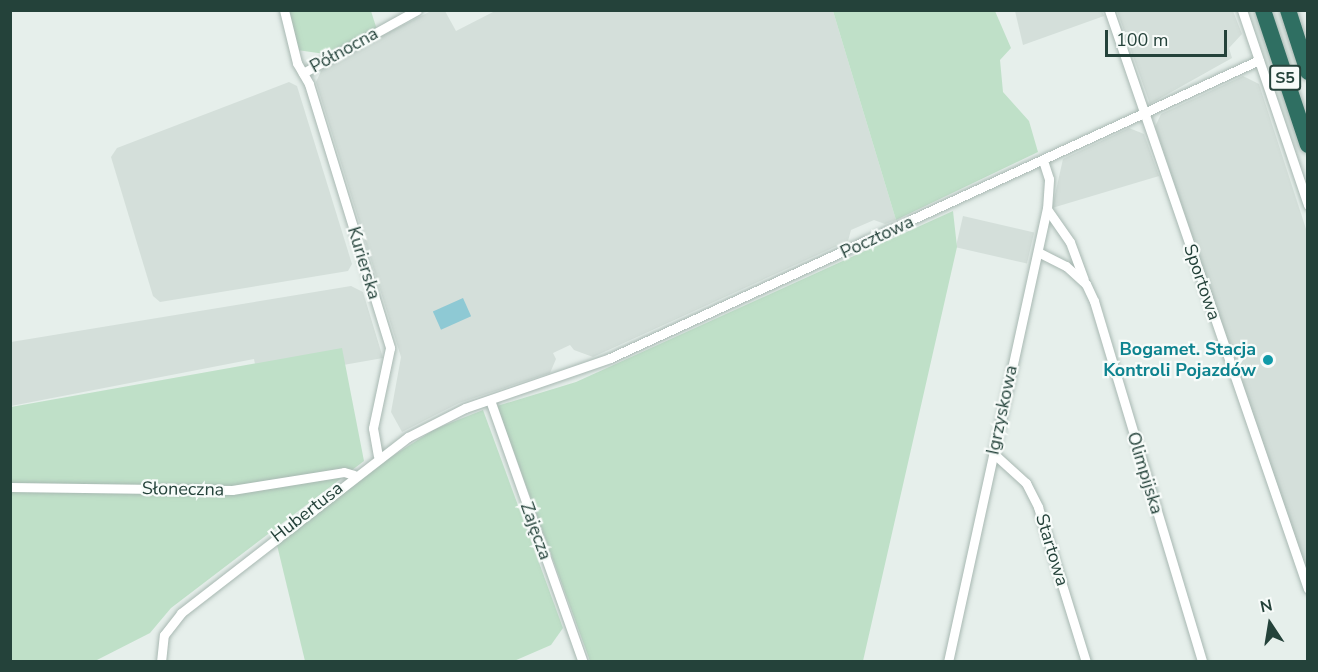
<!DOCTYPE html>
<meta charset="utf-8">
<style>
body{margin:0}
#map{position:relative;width:1318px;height:672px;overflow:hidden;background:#e6efeb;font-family:"Nunito Sans",sans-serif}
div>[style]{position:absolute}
.built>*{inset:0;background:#d4dfda;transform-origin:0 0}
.green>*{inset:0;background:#bfe0c8}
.water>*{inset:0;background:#8ec9d4;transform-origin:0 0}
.roads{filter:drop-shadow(0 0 2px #a8b8b2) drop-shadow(0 0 2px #a8b8b2)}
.minor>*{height:9px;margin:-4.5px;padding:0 4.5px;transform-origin:4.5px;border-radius:4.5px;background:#fff}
.motorway>*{height:16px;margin:-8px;padding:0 8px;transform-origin:8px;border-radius:8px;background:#2f6f62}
.dots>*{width:16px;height:16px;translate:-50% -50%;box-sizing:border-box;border:3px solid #f7fbf9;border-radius:50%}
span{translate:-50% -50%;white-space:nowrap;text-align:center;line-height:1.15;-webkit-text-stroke:4.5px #f7fbf9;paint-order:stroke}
.shield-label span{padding:2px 4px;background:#f7fbf9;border:2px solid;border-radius:4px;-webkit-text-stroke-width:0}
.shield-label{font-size:16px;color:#24423a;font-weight:700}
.street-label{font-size:18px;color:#24423a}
.culture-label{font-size:18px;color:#0d838f;font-weight:700}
.right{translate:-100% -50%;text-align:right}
.frame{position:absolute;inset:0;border:12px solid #24423a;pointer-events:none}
.north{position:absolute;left:1240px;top:594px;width:60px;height:60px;-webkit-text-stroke:4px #f7fbf9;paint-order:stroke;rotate:348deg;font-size:16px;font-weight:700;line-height:24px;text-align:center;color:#24423a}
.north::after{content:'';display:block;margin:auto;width:21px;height:27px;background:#24423a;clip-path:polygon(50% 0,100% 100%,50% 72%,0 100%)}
.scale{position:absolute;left:1105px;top:30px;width:122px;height:27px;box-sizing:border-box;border:3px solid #24423a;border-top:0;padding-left:8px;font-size:18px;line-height:21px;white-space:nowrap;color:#24423a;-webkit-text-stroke:4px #f7fbf9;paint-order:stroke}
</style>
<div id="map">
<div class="built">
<i style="clip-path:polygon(431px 11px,445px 11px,456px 31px,495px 11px,833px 11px,896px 220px,885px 224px,874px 220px,851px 230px,848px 241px,593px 357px,574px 350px,570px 345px,553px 353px,556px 359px,550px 373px,459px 403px,402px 432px,391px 412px,401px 357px,316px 82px,324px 65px)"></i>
<i style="clip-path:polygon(1015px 11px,1102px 11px,1104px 16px,1023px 45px)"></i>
<i style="clip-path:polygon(1117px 11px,1233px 11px,1242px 34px,1229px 48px,1232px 58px,1150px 104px)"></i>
<i style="clip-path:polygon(1243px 76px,1259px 84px,1307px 232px,1307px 573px,1155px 127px,1161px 114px)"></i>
<i style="clip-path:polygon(289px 82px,297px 86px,352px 264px,348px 271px,160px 302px,153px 296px,111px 157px,117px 148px)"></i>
<i style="clip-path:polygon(1129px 128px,1144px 134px,1159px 176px,1052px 208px,1063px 159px)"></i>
<i style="left:963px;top:216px;width:73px;height:32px;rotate:13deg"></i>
<i style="clip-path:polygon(351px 286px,363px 292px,383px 358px,258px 380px,254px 359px,11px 406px,11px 342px)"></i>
</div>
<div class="green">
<i style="clip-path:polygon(289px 11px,371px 11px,377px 30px,325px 54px,297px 50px)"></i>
<i style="clip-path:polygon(833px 11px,995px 11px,1011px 48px,1000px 60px,1003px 92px,1029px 121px,1038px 152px,896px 220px)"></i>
<i style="clip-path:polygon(953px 211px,957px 247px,863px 661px,590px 661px,497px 406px,576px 382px)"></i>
<i style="clip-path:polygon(342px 348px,364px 461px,171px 608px,150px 633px,95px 661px,11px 662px,11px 407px)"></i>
<i style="clip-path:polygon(483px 410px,563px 628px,551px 645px,514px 661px,305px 661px,277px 545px,380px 464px,435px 429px)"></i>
</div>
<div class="water">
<i style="left:463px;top:298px;width:20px;height:33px;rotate:66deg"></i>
</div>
<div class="roads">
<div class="minor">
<i style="left:284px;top:10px;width:55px;rotate:76.2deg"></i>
<i style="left:297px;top:63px;width:24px;rotate:60deg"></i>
<i style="left:309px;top:84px;width:276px;rotate:72.9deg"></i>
<i style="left:390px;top:348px;width:82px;rotate:102deg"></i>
<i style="left:373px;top:428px;width:28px;rotate:80deg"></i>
<i style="left:1109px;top:10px;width:612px;rotate:71.03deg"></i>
<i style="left:1242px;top:10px;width:206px;rotate:71.3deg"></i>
<i style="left:303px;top:73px;width:130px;rotate:-28.9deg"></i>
<i style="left:1047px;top:209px;width:40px;rotate:55.1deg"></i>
<i style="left:1070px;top:242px;width:40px;rotate:69.8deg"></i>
<i style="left:1038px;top:252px;width:31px;rotate:27deg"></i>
<i style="left:1066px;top:266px;width:27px;rotate:42deg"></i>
<i style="left:1086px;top:284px;width:19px;rotate:65deg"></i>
<i style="left:1094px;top:301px;width:377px;rotate:73.3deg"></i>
<i style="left:490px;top:400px;width:278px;rotate:70.5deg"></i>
<i style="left:993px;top:453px;width:45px;rotate:42.3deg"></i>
<i style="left:1026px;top:483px;width:27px;rotate:63deg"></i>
<i style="left:1038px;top:507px;width:162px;rotate:72.8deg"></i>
<i style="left:10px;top:487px;width:222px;rotate:0.8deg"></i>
<i style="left:232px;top:490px;width:113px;rotate:-9.1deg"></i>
<i style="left:344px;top:472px;width:10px;rotate:17deg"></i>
<i style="left:161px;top:662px;width:27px;rotate:-84deg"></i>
<i style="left:164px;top:635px;width:28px;rotate:-52deg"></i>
<i style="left:181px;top:613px;width:287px;rotate:-37.8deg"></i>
<i style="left:408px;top:437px;width:64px;rotate:-27deg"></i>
<i style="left:465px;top:408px;width:153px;rotate:-19deg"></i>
<i style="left:610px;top:358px;width:714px;rotate:-24.66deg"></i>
<i style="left:948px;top:662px;width:464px;rotate:-77.7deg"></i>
<i style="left:1047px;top:209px;width:30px;rotate:-86deg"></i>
<i style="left:1049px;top:179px;width:20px;rotate:-108deg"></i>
</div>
<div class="motorway">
<i style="left:1263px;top:10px;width:142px;rotate:71.6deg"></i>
<i style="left:1288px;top:10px;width:65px;rotate:72.1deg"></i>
</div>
</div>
<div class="dots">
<i style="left:1268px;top:360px;background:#0f9aa8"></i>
</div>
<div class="shield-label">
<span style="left:1285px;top:78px">S5</span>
</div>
<div class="street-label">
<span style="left:344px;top:50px;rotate:-29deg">Północna</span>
<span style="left:877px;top:237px;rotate:-25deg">Pocztowa</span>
<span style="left:364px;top:263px;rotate:73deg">Kurierska</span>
<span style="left:1202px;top:282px;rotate:71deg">Sportowa</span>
<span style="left:1002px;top:410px;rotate:-78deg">Igrzyskowa</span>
<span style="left:1145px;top:473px;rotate:73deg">Olimpijska</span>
<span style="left:183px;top:489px;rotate:1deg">Słoneczna</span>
<span style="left:307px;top:512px;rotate:-38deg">Hubertusa</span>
<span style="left:536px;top:531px;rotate:70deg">Zajęcza</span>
<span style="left:1052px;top:550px;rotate:73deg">Startowa</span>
</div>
<div class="culture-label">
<span class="right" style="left:1256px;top:360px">Bogamet. Stacja<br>Kontroli Pojazdów</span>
</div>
<div class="frame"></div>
<div class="north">N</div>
<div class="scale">100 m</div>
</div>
